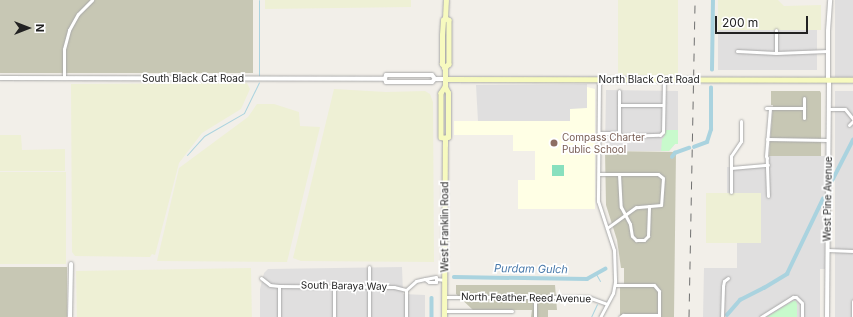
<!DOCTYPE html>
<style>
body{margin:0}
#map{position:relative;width:853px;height:317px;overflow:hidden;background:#f2efe9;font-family:Inter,sans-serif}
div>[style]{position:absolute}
.residential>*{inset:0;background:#e0dfdf;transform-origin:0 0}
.education>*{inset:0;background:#ffffe5}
.construction>*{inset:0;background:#c7c7b4;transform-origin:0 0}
.farmland>*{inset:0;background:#eef0d5;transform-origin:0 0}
.park>*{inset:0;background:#c8facc}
.pitch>*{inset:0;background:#88e0be;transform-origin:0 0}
.stream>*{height:1px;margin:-0.5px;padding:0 0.5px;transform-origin:0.5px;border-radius:0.5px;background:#aad3df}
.canal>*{height:3.5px;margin:-1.75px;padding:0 1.75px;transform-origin:1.75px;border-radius:1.75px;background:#aad3df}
.roads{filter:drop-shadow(0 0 1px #a9a9a9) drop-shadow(0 0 1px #a9a9a9)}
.minor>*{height:3px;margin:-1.5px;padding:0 1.5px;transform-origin:1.5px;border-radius:1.5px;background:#fff}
.tertiary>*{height:4px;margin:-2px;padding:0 2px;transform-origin:2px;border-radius:2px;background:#fff}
.secondary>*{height:4.5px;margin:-2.25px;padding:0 2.25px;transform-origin:2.25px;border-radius:2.25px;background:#f7fabf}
.rail>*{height:1px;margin-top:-0.5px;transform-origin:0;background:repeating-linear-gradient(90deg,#707070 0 8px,transparent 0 16px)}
.dots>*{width:11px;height:11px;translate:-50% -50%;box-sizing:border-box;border:2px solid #fff;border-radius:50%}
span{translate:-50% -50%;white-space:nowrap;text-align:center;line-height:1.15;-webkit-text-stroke:3.5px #fff;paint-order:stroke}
.street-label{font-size:10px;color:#222}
.education-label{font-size:10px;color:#785e54}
.left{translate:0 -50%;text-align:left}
.water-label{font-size:11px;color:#4a7aab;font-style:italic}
.north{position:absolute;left:8px;top:8px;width:40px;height:40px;-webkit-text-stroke:3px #fff;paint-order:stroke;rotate:90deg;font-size:11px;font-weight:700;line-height:16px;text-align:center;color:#222}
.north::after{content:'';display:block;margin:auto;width:14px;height:18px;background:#222;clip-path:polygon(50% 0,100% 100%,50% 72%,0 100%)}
.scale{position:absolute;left:715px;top:16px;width:93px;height:18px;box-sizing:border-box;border:2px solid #222;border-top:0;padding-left:5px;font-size:12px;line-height:14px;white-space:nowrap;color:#222;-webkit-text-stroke:3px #fff;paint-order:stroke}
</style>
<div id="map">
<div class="residential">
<i style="left:835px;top:0;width:18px;height:77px"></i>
<i style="left:718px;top:30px;width:99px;height:40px"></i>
<i style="clip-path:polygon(587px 84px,587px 108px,570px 121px,478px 121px,476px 85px)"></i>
<i style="clip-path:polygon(606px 90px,678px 91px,678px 144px,675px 144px,669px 151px,605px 151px)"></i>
<i style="left:835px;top:91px;width:18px;height:226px"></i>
<i style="clip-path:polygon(769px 156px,825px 156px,825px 269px,820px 269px,820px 317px,703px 317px,704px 268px,737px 268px,737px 243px,761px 242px,761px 193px,727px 193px,727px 167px,769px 167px)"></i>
<i style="clip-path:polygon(402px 267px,403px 294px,425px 295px,425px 317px,260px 317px,260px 289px,264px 273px,268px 269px)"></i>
</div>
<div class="education">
<i style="clip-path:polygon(587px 87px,595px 89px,595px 209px,518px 209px,518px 180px,535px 180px,535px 151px,513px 151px,513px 135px,454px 135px,454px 121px,570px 121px,570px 109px,587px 108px)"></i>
</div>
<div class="construction">
<i style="left:0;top:0;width:253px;height:73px"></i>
<i style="clip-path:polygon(771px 91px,820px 91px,821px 93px,821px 156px,769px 156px,773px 105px,771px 105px)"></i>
<i style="clip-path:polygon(605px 151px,676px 152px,674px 317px,620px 317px,620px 287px,624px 286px,624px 268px,621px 268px,617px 240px,606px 205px)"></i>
<i style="left:0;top:267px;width:67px;height:50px"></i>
<i style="clip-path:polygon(456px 285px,555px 285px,557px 310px,548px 310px,548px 317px,531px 317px,532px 310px,473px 310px,456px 294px)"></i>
</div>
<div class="farmland">
<i style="clip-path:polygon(265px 0,411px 0,411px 7px,265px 9px)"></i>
<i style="left:618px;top:0;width:60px;height:75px"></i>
<i style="clip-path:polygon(718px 0,778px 0,784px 6px,821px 5px,821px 30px,718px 30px)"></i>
<i style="clip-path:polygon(247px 83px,250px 89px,241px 109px,202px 133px,179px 163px,155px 255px,152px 254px,150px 257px,75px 256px,72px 252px,71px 84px)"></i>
<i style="clip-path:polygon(334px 89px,386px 92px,425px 91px,430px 94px,433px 102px,434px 262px,301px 261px,293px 258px)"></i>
<i style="clip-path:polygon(257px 104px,274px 104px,299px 112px,300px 126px,320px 127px,287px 262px,157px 261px,179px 168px,248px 117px)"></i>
<i style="clip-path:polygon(0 135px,21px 135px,22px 150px,65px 149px,65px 171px,0 171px)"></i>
<i style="left:0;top:172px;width:66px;height:92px"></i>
<i style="left:706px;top:193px;width:55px;height:50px"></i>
<i style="left:251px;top:268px;width:49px;height:175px;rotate:89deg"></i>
</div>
<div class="park">
<i style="clip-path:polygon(666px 130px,678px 130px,678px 144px,675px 144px,669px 151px,661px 151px,662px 139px,664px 137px)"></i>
<i style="clip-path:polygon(793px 301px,796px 301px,797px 304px,797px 317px,767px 317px)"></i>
</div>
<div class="pitch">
<i style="left:552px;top:165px;width:12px;height:11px"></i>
</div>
<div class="stream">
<i style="left:259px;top:76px;width:76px;rotate:-90deg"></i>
<i style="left:187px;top:155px;width:25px;rotate:-48deg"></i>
<i style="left:204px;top:136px;width:46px;rotate:-29.9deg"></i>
<i style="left:244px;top:113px;width:34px;rotate:-64deg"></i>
<i style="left:596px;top:274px;width:8px;rotate:60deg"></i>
<i style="left:591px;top:317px;width:14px;rotate:-65deg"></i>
</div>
<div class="canal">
<i style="left:712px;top:70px;width:70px;rotate:-89.2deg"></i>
<i style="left:694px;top:147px;width:14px;rotate:-21deg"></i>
<i style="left:707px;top:142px;width:13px;rotate:-72deg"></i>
<i style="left:711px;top:130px;width:42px;rotate:-90deg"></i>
<i style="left:672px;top:157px;width:5px;rotate:-53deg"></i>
<i style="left:675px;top:153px;width:15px;rotate:-20deg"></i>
<i style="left:832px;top:181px;width:46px;rotate:-62.9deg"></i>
<i style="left:454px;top:277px;width:133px;rotate:0.9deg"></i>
<i style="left:587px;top:279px;width:21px;rotate:-29deg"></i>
<i style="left:432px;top:298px;width:19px;rotate:90deg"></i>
<i style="left:727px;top:315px;width:20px;rotate:-49deg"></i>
<i style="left:740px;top:300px;width:27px;rotate:-27deg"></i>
<i style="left:764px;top:288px;width:27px;rotate:-31deg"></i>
<i style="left:787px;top:274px;width:83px;rotate:-64.4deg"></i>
</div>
<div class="roads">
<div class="minor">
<i style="left:776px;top:30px;width:23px;rotate:90deg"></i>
<i style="left:737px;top:51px;width:39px;rotate:3deg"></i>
<i style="left:776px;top:53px;width:52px;rotate:-2.2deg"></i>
<i style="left:64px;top:78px;width:29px;rotate:-90deg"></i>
<i style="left:64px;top:49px;width:20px;rotate:-75deg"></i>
<i style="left:69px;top:30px;width:18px;rotate:-61deg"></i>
<i style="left:78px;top:14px;width:20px;rotate:-45deg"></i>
<i style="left:599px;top:80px;width:121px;rotate:90.5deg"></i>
<i style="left:598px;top:201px;width:52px;rotate:71.9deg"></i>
<i style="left:614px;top:250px;width:32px;rotate:88deg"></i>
<i style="left:615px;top:282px;width:11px;rotate:100deg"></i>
<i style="left:613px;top:293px;width:27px;rotate:118deg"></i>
<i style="left:619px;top:105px;width:44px"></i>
<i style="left:766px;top:108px;width:38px"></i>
<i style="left:829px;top:109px;width:16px"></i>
<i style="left:845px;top:109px;width:13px;rotate:51deg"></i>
<i style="left:804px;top:118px;width:20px;rotate:-90deg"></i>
<i style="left:849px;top:125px;width:6px;rotate:-45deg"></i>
<i style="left:599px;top:133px;width:16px"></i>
<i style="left:615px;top:133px;width:8px;rotate:23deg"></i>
<i style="left:622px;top:136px;width:38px;rotate:-2deg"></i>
<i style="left:660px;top:135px;width:4px;rotate:-45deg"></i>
<i style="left:663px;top:132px;width:52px;rotate:-88.9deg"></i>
<i style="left:619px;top:134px;width:43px;rotate:-90deg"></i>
<i style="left:767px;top:139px;width:61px;rotate:0.9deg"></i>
<i style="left:731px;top:168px;width:37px;rotate:-5deg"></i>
<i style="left:599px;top:174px;width:59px"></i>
<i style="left:658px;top:174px;width:6px;rotate:39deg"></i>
<i style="left:663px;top:178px;width:27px;rotate:94deg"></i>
<i style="left:661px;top:205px;width:25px;rotate:175deg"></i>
<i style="left:636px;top:207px;width:36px;rotate:144deg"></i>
<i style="left:619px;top:174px;width:33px;rotate:87deg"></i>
<i style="left:621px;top:207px;width:19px;rotate:62deg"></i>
<i style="left:630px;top:224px;width:12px;rotate:81deg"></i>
<i style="left:632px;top:236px;width:6px;rotate:45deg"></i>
<i style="left:636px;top:240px;width:8px"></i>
<i style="left:644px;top:240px;width:6px;rotate:-45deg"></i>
<i style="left:648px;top:236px;width:30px;rotate:-88deg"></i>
<i style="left:731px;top:192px;width:36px;rotate:-90deg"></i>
<i style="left:731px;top:156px;width:18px;rotate:-56deg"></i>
<i style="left:741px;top:141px;width:20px;rotate:-90deg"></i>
<i style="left:768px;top:196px;width:38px;rotate:-92deg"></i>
<i style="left:767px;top:158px;width:2px;rotate:-117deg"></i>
<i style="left:766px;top:156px;width:48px;rotate:-85.2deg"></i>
<i style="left:827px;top:250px;width:26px;rotate:2deg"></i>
<i style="left:369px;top:267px;width:50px;rotate:90deg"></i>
<i style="left:261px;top:278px;width:11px;rotate:38deg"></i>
<i style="left:270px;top:285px;width:9px;rotate:6deg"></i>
<i style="left:279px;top:286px;width:115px;rotate:0.5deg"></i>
<i style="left:394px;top:287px;width:12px;rotate:14deg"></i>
<i style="left:406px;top:290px;width:13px;rotate:-42deg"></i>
<i style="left:416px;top:281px;width:9px;rotate:-13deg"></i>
<i style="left:436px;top:279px;width:3px;rotate:90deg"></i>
<i style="left:436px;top:282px;width:7px;rotate:180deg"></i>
<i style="left:429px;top:282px;width:5px;rotate:-143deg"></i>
<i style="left:425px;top:279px;width:11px;rotate:-10deg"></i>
<i style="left:436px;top:277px;width:2px;rotate:90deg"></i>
<i style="left:436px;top:279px;width:9px;rotate:6deg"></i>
<i style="left:615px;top:285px;width:39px"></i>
<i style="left:654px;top:285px;width:8px;rotate:50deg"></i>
<i style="left:659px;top:291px;width:26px;rotate:90deg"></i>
<i style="left:279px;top:286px;width:31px;rotate:90deg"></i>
<i style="left:444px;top:297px;width:144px"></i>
<i style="left:588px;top:297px;width:20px;rotate:20deg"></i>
<i style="left:444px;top:311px;width:68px"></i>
<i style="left:334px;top:317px;width:31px;rotate:-90deg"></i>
<i style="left:406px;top:317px;width:27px;rotate:-90deg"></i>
<i style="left:535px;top:317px;width:20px;rotate:-90deg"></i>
<i style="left:620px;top:317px;width:4px;rotate:-34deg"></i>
<i style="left:623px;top:315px;width:36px"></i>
<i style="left:722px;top:317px;width:31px;rotate:-88deg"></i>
<i style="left:723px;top:286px;width:5px;rotate:-79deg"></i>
<i style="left:724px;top:281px;width:5px;rotate:-37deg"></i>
<i style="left:761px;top:317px;width:38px;rotate:-32deg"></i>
<i style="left:793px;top:297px;width:3px"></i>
<i style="left:796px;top:297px;width:8px;rotate:45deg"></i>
<i style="left:802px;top:303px;width:14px;rotate:90deg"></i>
<i style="left:853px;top:317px;width:16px;rotate:-90deg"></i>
</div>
<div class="tertiary">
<i style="left:0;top:78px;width:385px;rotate:0.1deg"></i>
<i style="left:435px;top:79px;width:5px;rotate:-127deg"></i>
<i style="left:432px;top:75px;width:46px;rotate:180deg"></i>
<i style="left:386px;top:75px;width:4px;rotate:104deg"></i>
<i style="left:385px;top:79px;width:3px;rotate:72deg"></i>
<i style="left:386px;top:82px;width:46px"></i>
<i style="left:432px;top:82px;width:4px;rotate:-45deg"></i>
<i style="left:435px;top:79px;width:10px"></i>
<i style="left:828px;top:80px;width:49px;rotate:-90deg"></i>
<i style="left:828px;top:31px;width:31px;rotate:-86deg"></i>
<i style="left:70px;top:317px;width:53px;rotate:-88.9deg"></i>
<i style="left:827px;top:317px;width:237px;rotate:-89.5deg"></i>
</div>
<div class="secondary">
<i style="left:445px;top:18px;width:18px;rotate:-87deg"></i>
<i style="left:445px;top:79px;width:408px;rotate:0.1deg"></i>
<i style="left:445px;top:87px;width:19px;rotate:-90deg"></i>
<i style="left:445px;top:68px;width:5px;rotate:-127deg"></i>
<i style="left:442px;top:64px;width:29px;rotate:-90deg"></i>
<i style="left:442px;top:35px;width:15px;rotate:-86deg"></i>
<i style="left:443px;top:20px;width:3px;rotate:-45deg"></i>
<i style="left:445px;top:18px;width:4px;rotate:27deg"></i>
<i style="left:449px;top:20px;width:44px;rotate:90deg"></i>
<i style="left:449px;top:64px;width:6px;rotate:135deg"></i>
<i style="left:444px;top:317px;width:172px;rotate:-89.7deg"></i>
<i style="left:445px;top:145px;width:7px;rotate:-90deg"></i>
<i style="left:445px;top:138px;width:3px;rotate:-18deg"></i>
<i style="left:448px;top:137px;width:44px;rotate:-90deg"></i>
<i style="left:448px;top:93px;width:7px;rotate:-117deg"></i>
<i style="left:445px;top:87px;width:7px;rotate:124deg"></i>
<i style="left:441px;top:93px;width:44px;rotate:90deg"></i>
<i style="left:441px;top:137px;width:4px;rotate:14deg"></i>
</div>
</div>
<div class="rail">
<i style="left:689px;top:317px;width:317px;rotate:-88.9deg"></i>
</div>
<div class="dots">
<i style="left:554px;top:143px;background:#8d6e63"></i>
</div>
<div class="street-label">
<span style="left:193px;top:79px">South Black Cat Road</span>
<span style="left:649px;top:80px">North Black Cat Road</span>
<span style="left:828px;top:199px;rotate:-89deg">West Pine Avenue</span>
<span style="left:445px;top:227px;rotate:-90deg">West Franklin Road</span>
<span style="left:344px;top:286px;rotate:1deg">South Baraya Way</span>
<span style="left:526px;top:298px;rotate:1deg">North Feather Reed Avenue</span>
</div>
<div class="education-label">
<span class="left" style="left:562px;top:143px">Compass Charter<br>Public School</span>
</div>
<div class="water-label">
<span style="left:531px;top:269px;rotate:1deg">Purdam Gulch</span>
</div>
<div class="north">N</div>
<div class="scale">200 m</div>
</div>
